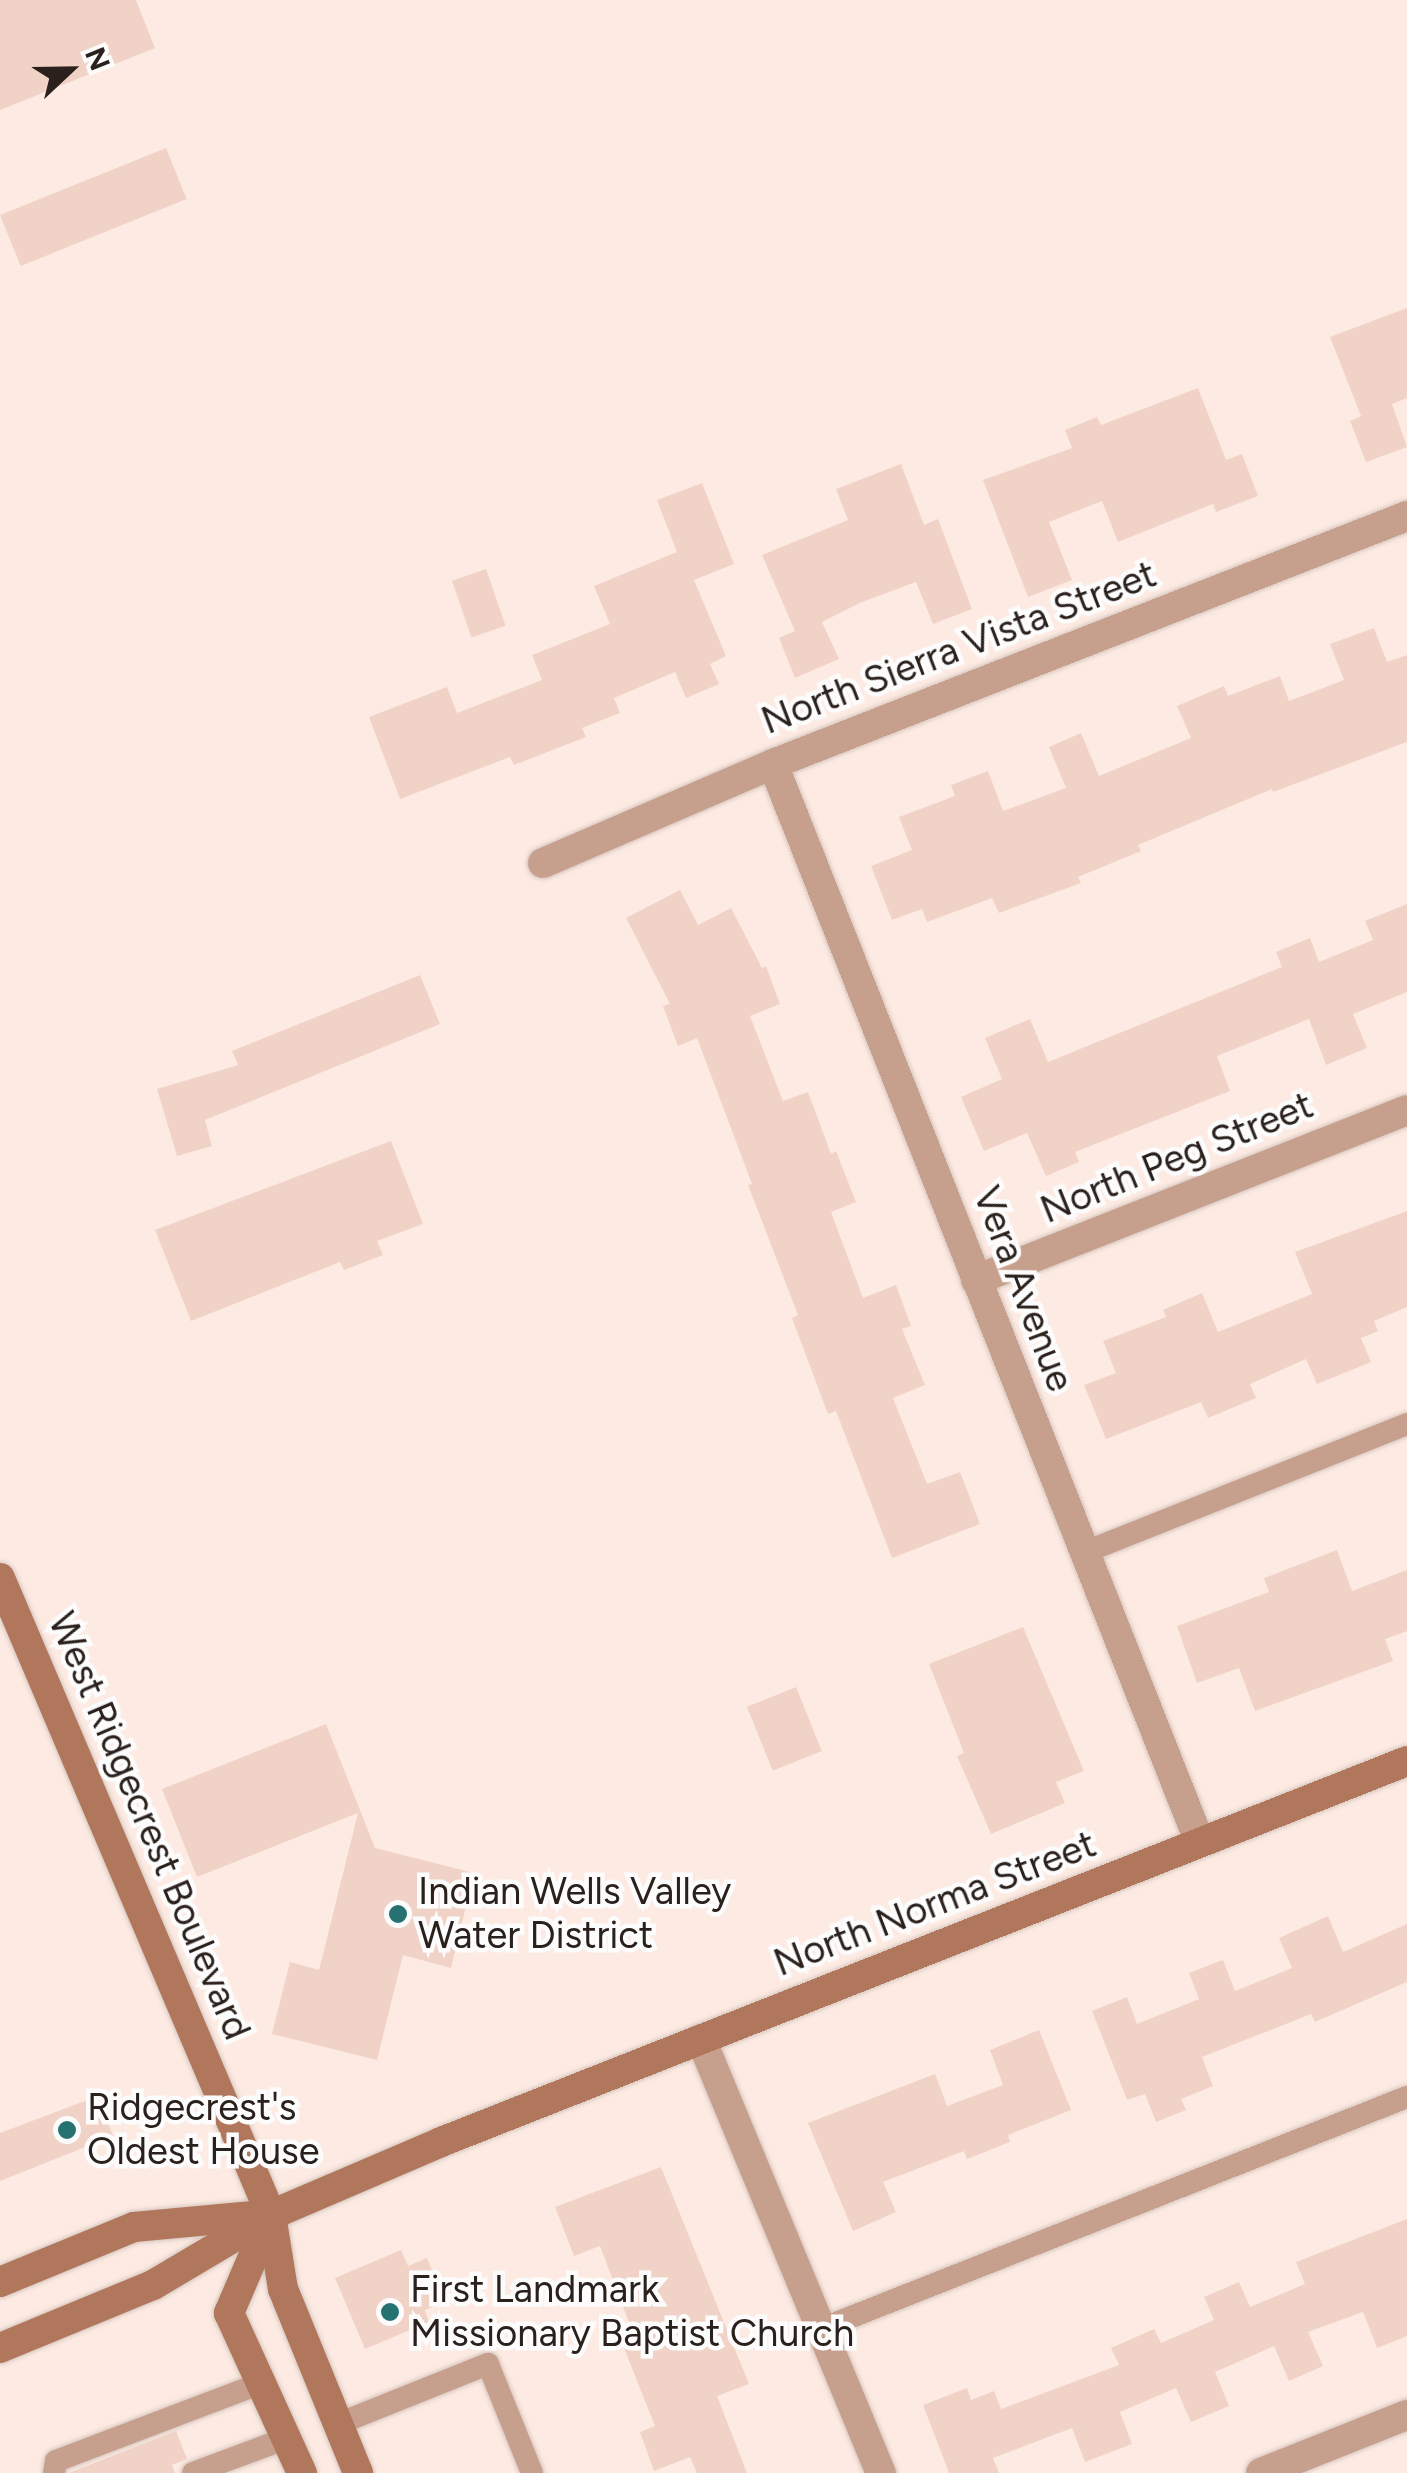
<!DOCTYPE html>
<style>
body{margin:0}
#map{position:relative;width:1407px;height:2473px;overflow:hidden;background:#fdebe3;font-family:Figtree,sans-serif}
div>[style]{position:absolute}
.building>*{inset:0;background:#f0d3c6;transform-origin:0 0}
.roads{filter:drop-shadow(0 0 2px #d7c7bf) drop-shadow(0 0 2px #d7c7bf)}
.lane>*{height:22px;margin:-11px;padding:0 11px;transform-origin:11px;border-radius:11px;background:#c79f8d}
.street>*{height:30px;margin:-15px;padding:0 15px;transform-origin:15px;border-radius:15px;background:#c79f8d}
.secondary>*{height:30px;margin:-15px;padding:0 15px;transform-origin:15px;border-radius:15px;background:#b1775d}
.dots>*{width:28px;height:28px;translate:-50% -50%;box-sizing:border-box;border:5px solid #fcfcfc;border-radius:50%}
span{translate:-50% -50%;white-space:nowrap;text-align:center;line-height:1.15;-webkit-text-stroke:9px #fcfcfc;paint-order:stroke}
.street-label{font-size:38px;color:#2b211c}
.poi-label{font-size:38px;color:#2b211c}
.left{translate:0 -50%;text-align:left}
.north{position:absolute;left:20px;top:20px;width:100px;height:100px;-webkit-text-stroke:8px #fcfcfc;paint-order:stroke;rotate:68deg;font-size:28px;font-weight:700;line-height:40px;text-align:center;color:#2b211c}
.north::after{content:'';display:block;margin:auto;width:35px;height:45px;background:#2b211c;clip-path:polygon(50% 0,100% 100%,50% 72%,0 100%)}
</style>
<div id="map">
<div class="building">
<i style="clip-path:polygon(0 0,136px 0,155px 48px,0 110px)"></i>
<i style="left:166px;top:148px;width:55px;height:179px;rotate:68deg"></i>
<i style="clip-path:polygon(1407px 308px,1407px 398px,1392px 404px,1407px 447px,1366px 462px,1350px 421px,1361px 416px,1330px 337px)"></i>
<i style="clip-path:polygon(1198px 388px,1226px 460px,1242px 454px,1258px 496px,1216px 512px,1213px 504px,1118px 542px,1102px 501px,1049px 522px,1072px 580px,1028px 597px,983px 480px,1072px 448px,1065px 430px,1097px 417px,1101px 425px)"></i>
<i style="clip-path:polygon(901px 464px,924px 525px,938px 519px,972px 609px,933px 624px,916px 582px,862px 602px,822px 622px,839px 659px,795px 678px,779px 638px,795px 631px,762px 555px,848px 520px,836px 489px)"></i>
<i style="clip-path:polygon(702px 483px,734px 564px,694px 580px,726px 656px,710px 664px,719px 684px,686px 698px,675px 672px,614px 698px,620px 713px,582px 728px,586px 737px,514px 765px,510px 757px,400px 799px,369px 717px,447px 687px,457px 713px,542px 680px,532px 655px,610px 624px,594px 586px,677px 552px,657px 500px)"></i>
<i style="left:486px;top:569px;width:60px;height:36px;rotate:71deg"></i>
<i style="clip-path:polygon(1374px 628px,1387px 662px,1407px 655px,1407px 742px,1273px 792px,1272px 789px,1138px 845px,1141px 851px,1078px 877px,1081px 883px,999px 913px,992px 898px,927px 922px,922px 909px,892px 920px,871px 866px,912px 850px,899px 817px,955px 796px,951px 785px,988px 771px,1003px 811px,1066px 788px,1049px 747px,1081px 733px,1099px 776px,1191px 738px,1177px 706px,1224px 686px,1228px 696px,1280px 676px,1289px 701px,1344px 680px,1330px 644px)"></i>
<i style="clip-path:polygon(680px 890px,698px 925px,731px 908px,762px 968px,766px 966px,780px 1004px,750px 1016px,783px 1101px,808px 1092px,831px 1154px,836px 1151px,856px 1202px,831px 1212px,863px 1298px,896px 1285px,911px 1326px,902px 1329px,925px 1385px,893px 1398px,927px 1484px,960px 1472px,980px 1524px,892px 1558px,836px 1411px,828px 1414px,792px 1318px,798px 1315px,748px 1185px,752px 1184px,697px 1038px,678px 1046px,663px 1006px,670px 1004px,626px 918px)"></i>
<i style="clip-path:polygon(1407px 904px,1407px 992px,1353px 1014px,1367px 1048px,1326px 1065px,1309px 1019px,1217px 1056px,1230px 1091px,1075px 1152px,1079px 1162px,1046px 1176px,1027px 1133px,984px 1151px,961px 1097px,1002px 1079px,985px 1038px,1030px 1019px,1048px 1062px,1282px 967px,1276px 952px,1310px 938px,1319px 962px,1373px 940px,1365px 921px)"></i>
<i style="clip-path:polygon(420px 975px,440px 1024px,205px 1120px,212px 1146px,177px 1156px,157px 1089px,238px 1065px,232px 1051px)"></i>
<i style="clip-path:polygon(391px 1141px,423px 1224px,377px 1241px,383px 1255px,344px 1270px,340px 1262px,191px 1321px,155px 1230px)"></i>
<i style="clip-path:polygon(1407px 1211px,1407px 1307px,1374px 1321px,1378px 1331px,1361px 1338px,1371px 1362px,1317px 1384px,1306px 1359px,1250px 1384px,1256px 1398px,1208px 1418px,1201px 1402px,1106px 1439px,1084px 1385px,1116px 1373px,1103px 1341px,1166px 1317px,1163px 1310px,1202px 1293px,1218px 1332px,1312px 1294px,1295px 1252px)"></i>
<i style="clip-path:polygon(1337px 1550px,1352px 1591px,1407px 1570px,1407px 1631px,1385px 1639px,1393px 1661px,1255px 1711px,1239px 1668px,1197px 1683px,1177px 1626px,1269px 1592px,1264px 1578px)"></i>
<i style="clip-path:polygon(1023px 1627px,1084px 1771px,1056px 1782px,1065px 1803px,991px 1834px,957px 1756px,964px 1753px,929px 1664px)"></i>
<i style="left:796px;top:1687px;width:69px;height:53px;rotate:68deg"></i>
<i style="clip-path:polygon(326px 1724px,375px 1848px,474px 1873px,451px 1968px,403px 1955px,377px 2060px,272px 2034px,290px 1962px,319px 1970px,358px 1813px,197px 1877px,162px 1789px)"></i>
<i style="clip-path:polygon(1328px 1916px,1343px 1952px,1407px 1924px,1407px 1982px,1315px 2022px,1311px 2014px,1202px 2057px,1213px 2086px,1181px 2099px,1186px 2110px,1156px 2122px,1145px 2094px,1127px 2100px,1092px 2011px,1127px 1997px,1137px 2024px,1199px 1999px,1189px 1973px,1223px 1960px,1235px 1991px,1292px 1968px,1279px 1938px)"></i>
<i style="clip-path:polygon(1039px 2030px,1071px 2110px,1008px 2135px,1010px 2142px,967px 2159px,964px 2151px,883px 2182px,896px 2212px,853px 2231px,808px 2123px,935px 2074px,947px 2106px,1003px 2085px,990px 2050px)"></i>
<i style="clip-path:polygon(98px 2096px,113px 2136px,0 2181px,0 2133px)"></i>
<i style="clip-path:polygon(661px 2167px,749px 2384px,717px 2396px,747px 2473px,697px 2473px,690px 2457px,654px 2471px,640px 2432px,655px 2426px,620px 2338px,633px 2333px,600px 2246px,574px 2256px,555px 2207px)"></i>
<i style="clip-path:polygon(1407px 2219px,1407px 2336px,1377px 2348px,1363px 2312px,1308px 2332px,1323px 2366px,1289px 2381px,1274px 2346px,1215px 2372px,1229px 2406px,1191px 2422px,1176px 2388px,1120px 2412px,1132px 2444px,1085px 2462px,1072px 2428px,993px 2458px,999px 2473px,949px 2473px,923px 2405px,967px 2388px,971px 2400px,994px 2391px,1001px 2409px,1119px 2365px,1111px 2348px,1154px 2329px,1161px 2343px,1214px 2320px,1204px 2297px,1239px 2282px,1250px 2307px,1305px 2284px,1296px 2262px)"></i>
<i style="clip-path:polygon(401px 2250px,408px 2266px,427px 2258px,445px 2302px,425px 2310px,429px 2322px,365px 2349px,335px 2278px)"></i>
<i style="clip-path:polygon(176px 2431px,187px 2459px,172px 2465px,175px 2473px,69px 2473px)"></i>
</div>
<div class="roads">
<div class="lane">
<i style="left:1083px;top:1553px;width:349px;rotate:-21.7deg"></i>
<i style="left:821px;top:2329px;width:630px;rotate:-21.6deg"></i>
<i style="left:338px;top:2424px;width:162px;rotate:-21.8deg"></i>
<i style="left:488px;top:2364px;width:118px;rotate:68deg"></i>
<i style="left:54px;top:2473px;width:12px;rotate:-81deg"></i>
<i style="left:56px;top:2461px;width:219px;rotate:-20.8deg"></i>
<i style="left:193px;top:2473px;width:100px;rotate:-20.4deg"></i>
</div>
<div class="street">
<i style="left:773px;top:764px;width:1160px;rotate:68.41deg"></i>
<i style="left:543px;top:863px;width:250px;rotate:-23.3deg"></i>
<i style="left:773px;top:764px;width:681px;rotate:-21.36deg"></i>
<i style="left:976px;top:1280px;width:463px;rotate:-21.5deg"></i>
<i style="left:701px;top:2039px;width:470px;rotate:67.5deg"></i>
<i style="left:1261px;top:2473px;width:157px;rotate:-21.7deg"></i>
</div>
<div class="secondary">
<i style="left:0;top:1578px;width:692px;rotate:66.95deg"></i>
<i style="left:271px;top:2215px;width:75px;rotate:80.8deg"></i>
<i style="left:283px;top:2289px;width:199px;rotate:67.8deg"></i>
<i style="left:271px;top:2215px;width:107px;rotate:113.2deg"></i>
<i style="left:229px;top:2313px;width:176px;rotate:65.5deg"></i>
<i style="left:0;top:2282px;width:145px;rotate:-22.3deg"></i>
<i style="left:134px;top:2227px;width:130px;rotate:-5.3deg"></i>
<i style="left:0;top:2348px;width:165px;rotate:-22.4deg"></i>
<i style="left:153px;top:2285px;width:137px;rotate:-30.7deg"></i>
<i style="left:271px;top:2215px;width:185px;rotate:-23.2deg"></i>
<i style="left:441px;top:2142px;width:1038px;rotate:-21.52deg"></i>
</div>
</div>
<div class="dots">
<i style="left:398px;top:1914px;background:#267171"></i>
<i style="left:67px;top:2130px;background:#267171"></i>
<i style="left:390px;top:2312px;background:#267171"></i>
</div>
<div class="street-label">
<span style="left:959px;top:648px;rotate:-21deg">North Sierra Vista Street</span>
<span style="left:1177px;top:1158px;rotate:-22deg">North Peg Street</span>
<span style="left:1023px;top:1289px;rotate:69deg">Vera Avenue</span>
<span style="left:149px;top:1826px;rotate:67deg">West Ridgecrest Boulevard</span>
<span style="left:935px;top:1904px;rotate:-21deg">North Norma Street</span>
</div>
<div class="poi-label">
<span class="left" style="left:418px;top:1914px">Indian Wells Valley<br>Water District</span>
<span class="left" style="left:87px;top:2130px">Ridgecrest's<br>Oldest House</span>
<span class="left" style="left:410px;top:2312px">First Landmark<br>Missionary Baptist Church</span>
</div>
<div class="north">N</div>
</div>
